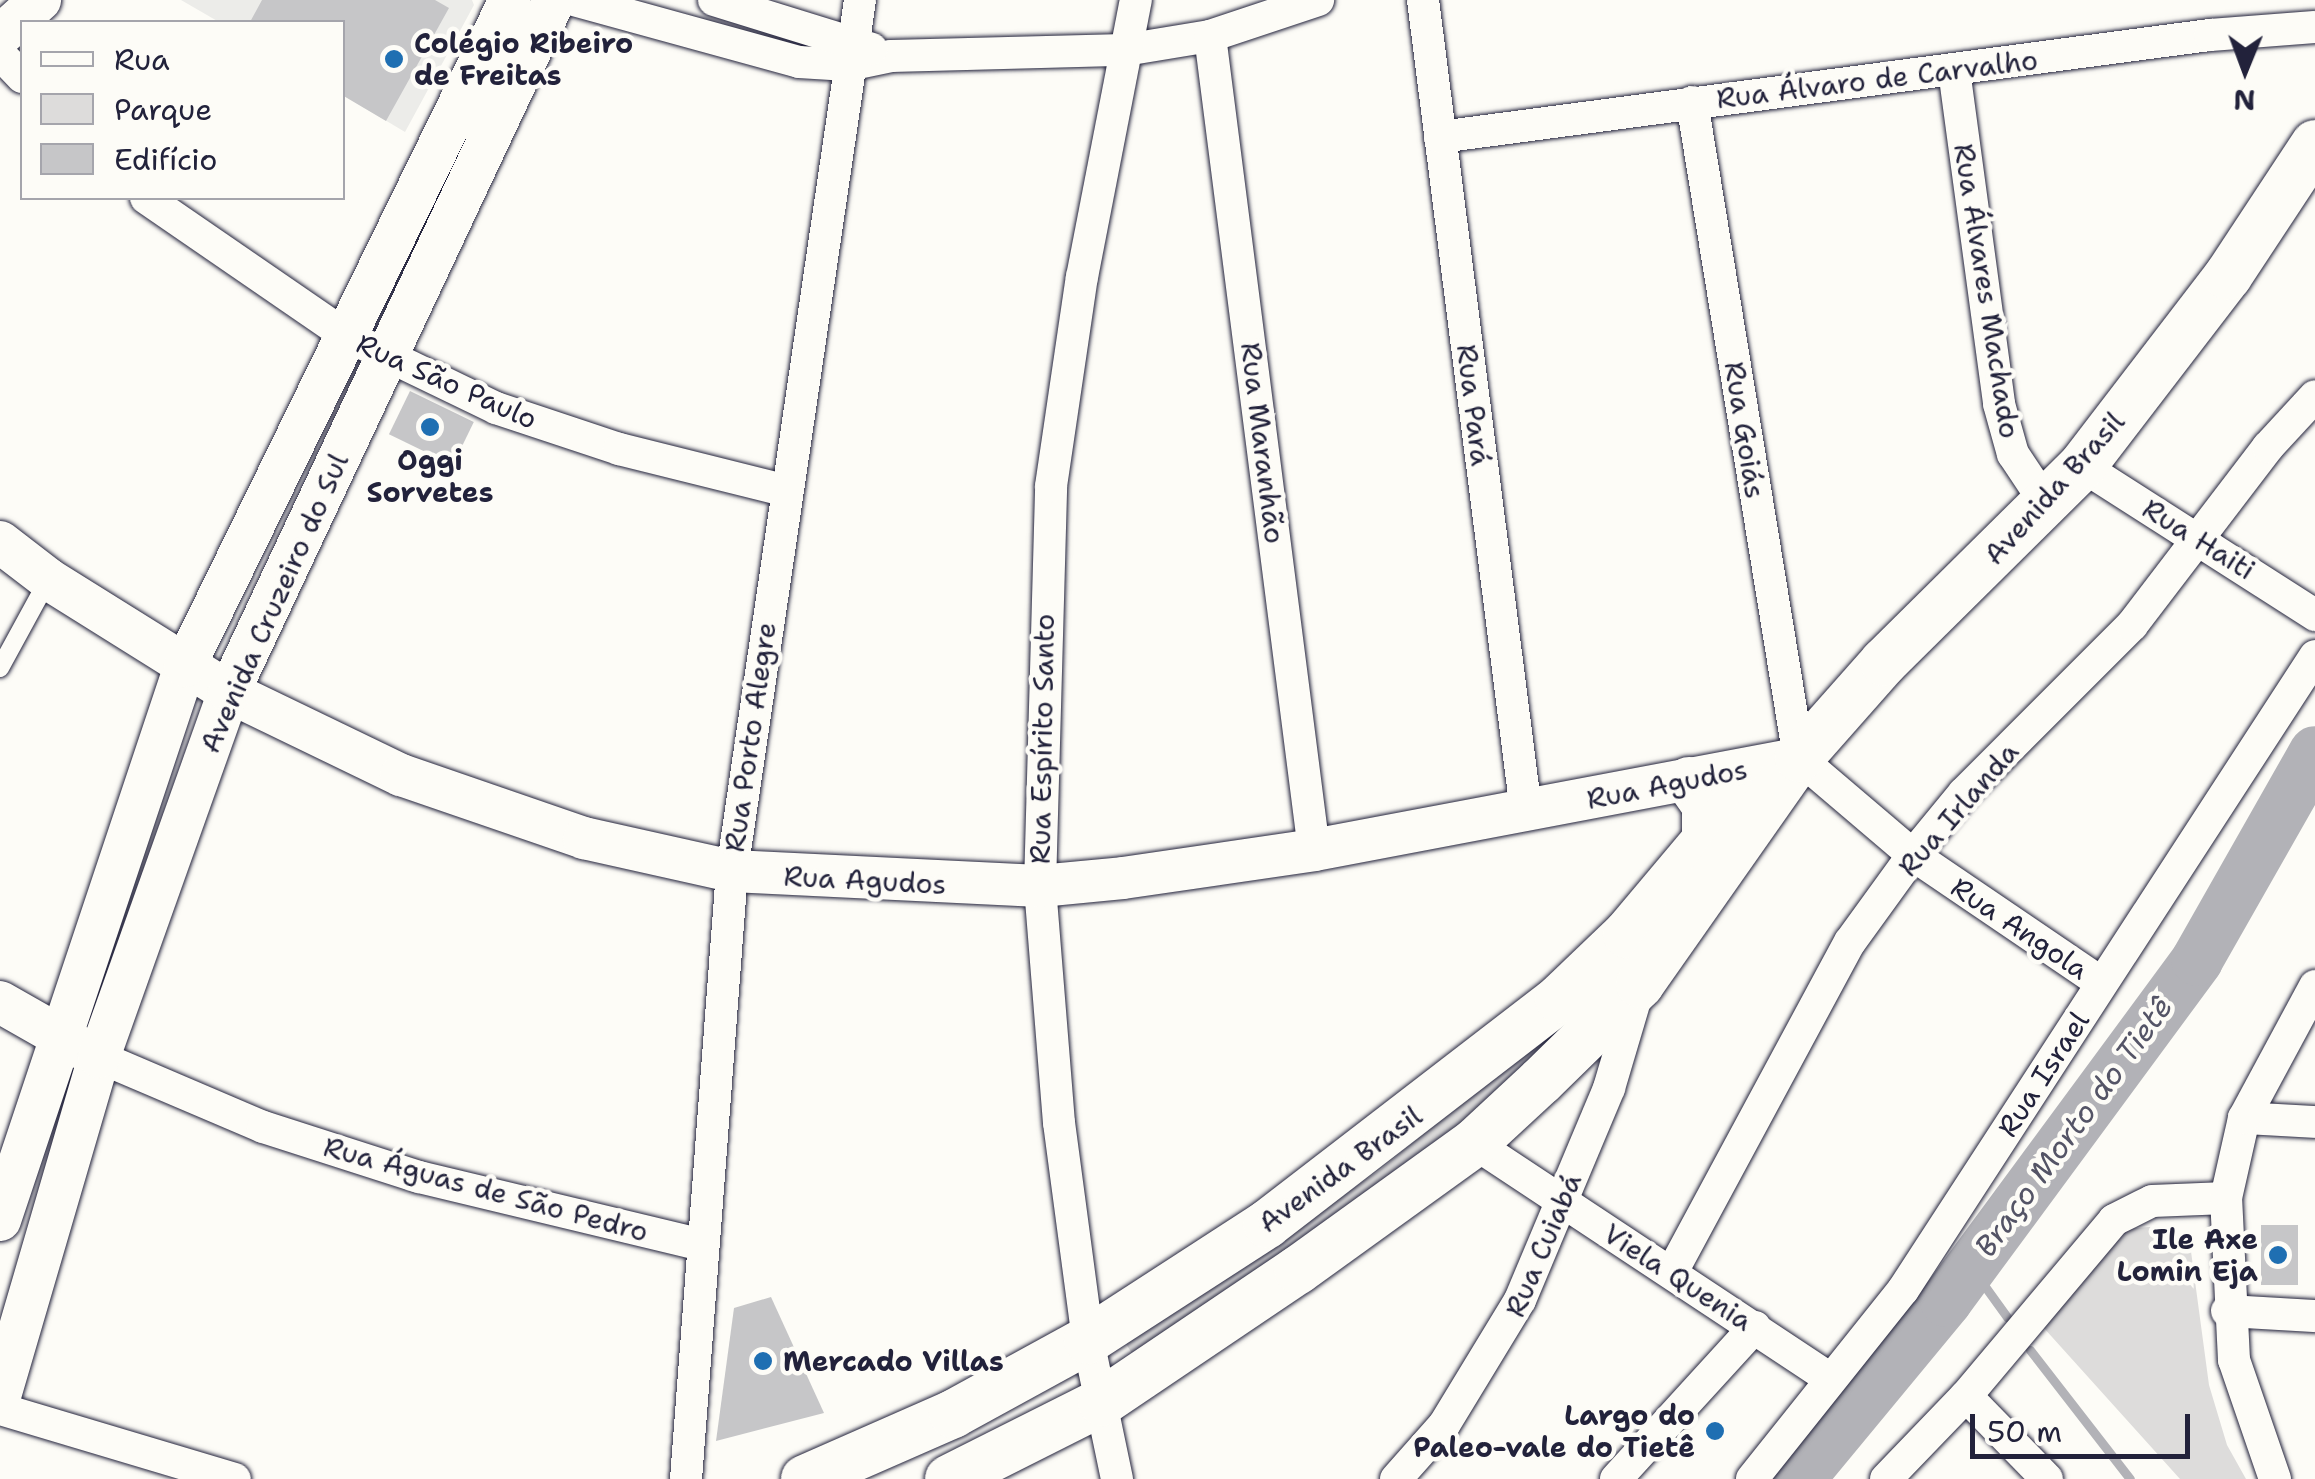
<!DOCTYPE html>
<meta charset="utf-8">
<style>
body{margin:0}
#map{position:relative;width:2315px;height:1479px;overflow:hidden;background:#fdfcf7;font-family:"Shantell Sans",sans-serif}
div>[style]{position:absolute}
.built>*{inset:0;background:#ecece9}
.green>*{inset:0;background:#dddcdb}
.stream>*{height:9px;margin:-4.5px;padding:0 4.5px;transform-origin:4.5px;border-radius:4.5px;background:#b2b2b7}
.river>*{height:52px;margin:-26px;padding:0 26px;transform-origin:26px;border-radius:26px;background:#b2b2b7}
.building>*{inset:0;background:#c6c6c8;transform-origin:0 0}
.roads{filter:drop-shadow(0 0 2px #22223b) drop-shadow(0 0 2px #22223b)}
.service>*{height:18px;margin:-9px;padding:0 9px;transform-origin:9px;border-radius:9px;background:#fdfcf7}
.minor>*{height:32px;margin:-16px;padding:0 16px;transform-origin:16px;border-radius:16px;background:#fdfcf7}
.tertiary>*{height:42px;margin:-21px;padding:0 21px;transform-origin:21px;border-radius:21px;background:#fdfcf7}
.secondary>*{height:48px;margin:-24px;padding:0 24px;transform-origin:24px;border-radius:24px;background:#fdfcf7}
.dots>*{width:28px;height:28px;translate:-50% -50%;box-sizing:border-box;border:5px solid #fdfcf7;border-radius:50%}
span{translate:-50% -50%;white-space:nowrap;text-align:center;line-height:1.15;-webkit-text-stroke:9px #fdfcf7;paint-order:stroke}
.poi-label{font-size:28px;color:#22223b;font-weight:700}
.left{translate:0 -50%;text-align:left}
.right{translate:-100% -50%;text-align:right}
.street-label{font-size:28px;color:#22223b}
.water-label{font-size:30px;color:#545466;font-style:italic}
.legend{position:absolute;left:20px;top:20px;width:325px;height:180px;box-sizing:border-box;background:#fdfcf7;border:2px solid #a5a5ac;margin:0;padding:12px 18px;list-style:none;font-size:30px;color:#22223b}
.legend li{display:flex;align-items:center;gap:20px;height:50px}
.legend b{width:50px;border:2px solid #a5a5ac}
.north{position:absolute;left:2195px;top:20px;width:100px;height:100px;-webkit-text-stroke:8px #fdfcf7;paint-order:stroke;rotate:181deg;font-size:28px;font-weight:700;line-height:40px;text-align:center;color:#22223b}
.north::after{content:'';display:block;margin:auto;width:35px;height:45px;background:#22223b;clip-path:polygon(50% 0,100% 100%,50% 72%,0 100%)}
.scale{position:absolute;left:1970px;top:1414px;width:220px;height:45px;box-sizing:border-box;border:5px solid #22223b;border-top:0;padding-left:12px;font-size:30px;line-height:35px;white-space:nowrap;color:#22223b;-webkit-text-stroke:8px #fdfcf7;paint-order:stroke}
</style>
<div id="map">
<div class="built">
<i style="clip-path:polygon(181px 0,472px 0,474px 5px,405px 132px,343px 95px,342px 22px,219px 22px)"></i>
</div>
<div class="green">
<i style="clip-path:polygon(1609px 979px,1618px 994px,1390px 1186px,1137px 1361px,1126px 1344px,1380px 1170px)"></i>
<i style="clip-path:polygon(2161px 1226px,2190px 1244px,2209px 1385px,2227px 1445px,2246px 1479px,2180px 1479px,2043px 1327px,2125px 1229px)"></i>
</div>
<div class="stream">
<i style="left:1971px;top:1267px;width:62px;rotate:54.2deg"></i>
<i style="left:2030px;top:1350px;width:163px;rotate:52.2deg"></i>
</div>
<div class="river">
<i style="left:1799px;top:1479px;width:231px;rotate:-50.4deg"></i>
<i style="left:1946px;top:1301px;width:423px;rotate:-53.6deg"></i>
<i style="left:2197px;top:960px;width:239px;rotate:-60.4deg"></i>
</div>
<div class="building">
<i style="clip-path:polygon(262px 0,435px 0,449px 8px,386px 121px,342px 95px,342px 22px,250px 22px)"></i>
<i style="left:410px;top:391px;width:71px;height:48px;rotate:26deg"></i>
<i style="left:2261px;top:1225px;width:37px;height:60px"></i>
<i style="clip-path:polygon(771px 1297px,824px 1413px,716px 1441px,734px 1308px)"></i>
</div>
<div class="roads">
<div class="service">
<i style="left:0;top:668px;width:100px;rotate:-61.4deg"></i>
</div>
<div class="minor">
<i style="left:574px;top:0;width:233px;rotate:15.4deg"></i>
<i style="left:799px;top:62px;width:49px;rotate:3.5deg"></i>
<i style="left:848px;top:65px;width:44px;rotate:-11.8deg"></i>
<i style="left:891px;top:56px;width:234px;rotate:-1.5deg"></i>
<i style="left:1125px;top:50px;width:86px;rotate:-9.4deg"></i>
<i style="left:1210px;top:36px;width:114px;rotate:-18.4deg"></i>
<i style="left:714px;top:0;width:165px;rotate:17.2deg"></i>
<i style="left:1423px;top:0;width:818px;rotate:82.76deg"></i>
<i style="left:1210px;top:36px;width:821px;rotate:82.72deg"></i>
<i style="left:0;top:54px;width:32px;rotate:46deg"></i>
<i style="left:1954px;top:70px;width:337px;rotate:82.3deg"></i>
<i style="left:1999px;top:404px;width:52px;rotate:74.4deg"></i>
<i style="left:2013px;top:454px;width:58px;rotate:56.3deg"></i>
<i style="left:1692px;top:102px;width:665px;rotate:80.74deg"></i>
<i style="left:1799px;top:758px;width:150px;rotate:40.4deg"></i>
<i style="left:1913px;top:855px;width:227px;rotate:34.2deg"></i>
<i style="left:1440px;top:137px;width:777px;rotate:-7.55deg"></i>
<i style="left:2210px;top:35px;width:105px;rotate:-4.4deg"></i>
<i style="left:146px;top:198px;width:242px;rotate:34.5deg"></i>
<i style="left:345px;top:335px;width:168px;rotate:25.8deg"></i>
<i style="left:496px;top:408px;width:130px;rotate:18.4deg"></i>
<i style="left:619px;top:449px;width:170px;rotate:14deg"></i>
<i style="left:2082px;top:466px;width:277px;rotate:32.6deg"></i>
<i style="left:99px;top:1057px;width:178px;rotate:23.1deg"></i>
<i style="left:263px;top:1127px;width:164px;rotate:17.8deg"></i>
<i style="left:419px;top:1177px;width:292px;rotate:13.5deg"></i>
<i style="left:2244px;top:1118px;width:71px;rotate:3.2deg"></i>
<i style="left:1474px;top:1143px;width:428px;rotate:33.5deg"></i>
<i style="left:1672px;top:1272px;width:375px;rotate:-61.7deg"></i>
<i style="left:1850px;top:942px;width:107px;rotate:-54.1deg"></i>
<i style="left:1913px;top:855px;width:80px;rotate:-50.6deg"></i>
<i style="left:1964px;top:793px;width:238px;rotate:-45deg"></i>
<i style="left:2132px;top:625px;width:224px;rotate:-52.6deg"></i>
<i style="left:2268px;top:447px;width:69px;rotate:-47.3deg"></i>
<i style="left:2227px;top:1311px;width:88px;rotate:3.3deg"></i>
<i style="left:1966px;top:1396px;width:116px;rotate:45.7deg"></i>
<i style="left:0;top:1409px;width:245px;rotate:16.6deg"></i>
<i style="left:686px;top:1479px;width:610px;rotate:-85.67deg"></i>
<i style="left:732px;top:871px;width:880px;rotate:-81.64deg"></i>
<i style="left:1117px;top:1479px;width:142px;rotate:-101.8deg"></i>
<i style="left:1088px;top:1340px;width:219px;rotate:-97.6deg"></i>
<i style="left:1059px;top:1123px;width:238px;rotate:-94.6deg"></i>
<i style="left:1040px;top:886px;width:400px;rotate:-88.4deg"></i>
<i style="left:1051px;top:486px;width:211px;rotate:-81.6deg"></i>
<i style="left:1082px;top:277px;width:282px;rotate:-79deg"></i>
<i style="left:1396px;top:1479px;width:72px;rotate:-48.4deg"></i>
<i style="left:1444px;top:1425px;width:146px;rotate:-58.7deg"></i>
<i style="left:1520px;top:1300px;width:230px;rotate:-67.2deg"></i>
<i style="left:1609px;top:1088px;width:102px;rotate:-73.5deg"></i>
<i style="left:1616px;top:1479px;width:206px;rotate:-47.6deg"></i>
<i style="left:1752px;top:1479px;width:242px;rotate:-51.4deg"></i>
<i style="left:1903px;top:1290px;width:756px;rotate:-56.98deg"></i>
<i style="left:1886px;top:1479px;width:115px;rotate:-46.1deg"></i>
<i style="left:1966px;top:1396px;width:230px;rotate:-49.9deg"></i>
<i style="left:2114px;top:1220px;width:42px;rotate:-26.6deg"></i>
<i style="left:2152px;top:1201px;width:74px;rotate:-2.3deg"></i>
<i style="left:2275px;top:1479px;width:126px;rotate:-109deg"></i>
<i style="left:2234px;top:1360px;width:162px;rotate:-92.8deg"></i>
<i style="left:2226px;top:1198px;width:82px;rotate:-77.3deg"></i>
<i style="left:2244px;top:1118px;width:150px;rotate:-61.7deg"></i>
</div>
<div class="tertiary">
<i style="left:0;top:36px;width:54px;rotate:-42deg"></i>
<i style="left:0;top:542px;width:61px;rotate:37.6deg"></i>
<i style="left:48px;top:579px;width:213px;rotate:32deg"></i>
<i style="left:229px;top:692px;width:191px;rotate:25.8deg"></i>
<i style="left:401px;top:775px;width:194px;rotate:19deg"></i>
<i style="left:584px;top:838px;width:152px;rotate:12.6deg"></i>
<i style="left:732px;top:871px;width:308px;rotate:2.8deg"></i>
<i style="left:1040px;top:886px;width:83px;rotate:-5.5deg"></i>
<i style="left:1123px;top:878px;width:193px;rotate:-8.3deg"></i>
<i style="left:1314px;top:850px;width:494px;rotate:-10.7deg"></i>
<i style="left:0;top:1002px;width:93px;rotate:29.6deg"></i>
<i style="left:0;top:1220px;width:584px;rotate:-71.53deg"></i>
<i style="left:185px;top:666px;width:741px;rotate:-63.99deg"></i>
<i style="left:0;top:1396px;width:353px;rotate:-73.7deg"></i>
<i style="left:99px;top:1057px;width:387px;rotate:-70.4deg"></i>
<i style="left:229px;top:692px;width:759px;rotate:-64.82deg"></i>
</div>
<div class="secondary">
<i style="left:1689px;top:781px;width:29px;rotate:55deg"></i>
<i style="left:1706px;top:805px;width:30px;rotate:90deg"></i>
<i style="left:805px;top:1479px;width:162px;rotate:-23.7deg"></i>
<i style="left:953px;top:1414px;width:154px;rotate:-28.7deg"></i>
<i style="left:1088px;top:1340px;width:213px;rotate:-32.9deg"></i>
<i style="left:1267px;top:1224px;width:369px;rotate:-37.6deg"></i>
<i style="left:1559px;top:999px;width:94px;rotate:-43.7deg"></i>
<i style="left:1627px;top:934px;width:174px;rotate:-49.9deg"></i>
<i style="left:949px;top:1479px;width:171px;rotate:-26.7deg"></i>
<i style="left:1102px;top:1402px;width:236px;rotate:-34deg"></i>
<i style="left:1298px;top:1270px;width:217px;rotate:-35.8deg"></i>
<i style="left:1474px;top:1143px;width:91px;rotate:-42.8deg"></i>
<i style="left:1541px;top:1081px;width:139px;rotate:-44.4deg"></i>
<i style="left:1640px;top:984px;width:276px;rotate:-54.9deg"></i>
<i style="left:1799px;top:758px;width:128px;rotate:-48.5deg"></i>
<i style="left:1884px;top:662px;width:279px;rotate:-44.7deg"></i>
<i style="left:2082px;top:466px;width:240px;rotate:-52.5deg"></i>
<i style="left:2228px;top:276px;width:158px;rotate:-56.6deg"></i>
</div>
</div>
<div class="dots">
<i style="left:394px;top:59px;background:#1f6fb2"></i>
<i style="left:430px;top:427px;background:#1f6fb2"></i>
<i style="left:2278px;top:1255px;background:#1f6fb2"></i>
<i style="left:763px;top:1361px;background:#1f6fb2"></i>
<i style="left:1715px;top:1431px;background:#1f6fb2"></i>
</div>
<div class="poi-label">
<span class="left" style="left:414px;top:59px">Colégio Ribeiro<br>de Freitas</span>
<span style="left:430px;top:476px">Oggi<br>Sorvetes</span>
<span class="right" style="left:2258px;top:1255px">Ile Axe<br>Lomin Eja</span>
<span class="left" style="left:783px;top:1361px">Mercado Villas</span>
<span class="right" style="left:1695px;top:1431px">Largo do<br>Paleo-vale do Tietê</span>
</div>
<div class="street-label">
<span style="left:1877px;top:79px;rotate:-7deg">Rua Álvaro de Carvalho</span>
<span style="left:1987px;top:291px;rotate:81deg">Rua Álvares Machado</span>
<span style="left:447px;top:381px;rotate:24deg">Rua São Paulo</span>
<span style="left:1474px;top:405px;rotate:83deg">Rua Pará</span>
<span style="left:1745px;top:430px;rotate:81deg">Rua Goiás</span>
<span style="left:1263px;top:443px;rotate:83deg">Rua Maranhão</span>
<span style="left:2054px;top:488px;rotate:-48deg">Avenida Brasil</span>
<span style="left:2199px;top:539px;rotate:32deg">Rua Haiti</span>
<span style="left:274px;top:603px;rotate:-66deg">Avenida Cruzeiro do Sul</span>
<span style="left:750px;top:737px;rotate:-82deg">Rua Porto Alegre</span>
<span style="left:1042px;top:739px;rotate:-89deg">Rua Espírito Santo</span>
<span style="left:1667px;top:784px;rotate:-11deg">Rua Agudos</span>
<span style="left:1958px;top:809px;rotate:-49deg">Rua Irlanda</span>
<span style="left:865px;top:880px;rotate:3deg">Rua Agudos</span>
<span style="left:2020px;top:928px;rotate:34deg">Rua Angola</span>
<span style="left:2043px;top:1074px;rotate:-57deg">Rua Israel</span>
<span style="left:1340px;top:1169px;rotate:-36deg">Avenida Brasil</span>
<span style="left:486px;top:1189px;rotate:15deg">Rua Águas de São Pedro</span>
<span style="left:1543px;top:1245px;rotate:-67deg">Rua Cuiabá</span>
<span style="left:1678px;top:1277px;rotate:33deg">Viela Quenia</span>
</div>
<div class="water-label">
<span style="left:2074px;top:1127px;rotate:-54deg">Braço Morto do Tietê</span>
</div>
<ul class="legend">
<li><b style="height:12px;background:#fdfcf7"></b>Rua</li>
<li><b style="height:28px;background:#dddcdb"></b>Parque</li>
<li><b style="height:28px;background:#c6c6c8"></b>Edifício</li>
</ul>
<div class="north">N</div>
<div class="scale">50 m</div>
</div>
